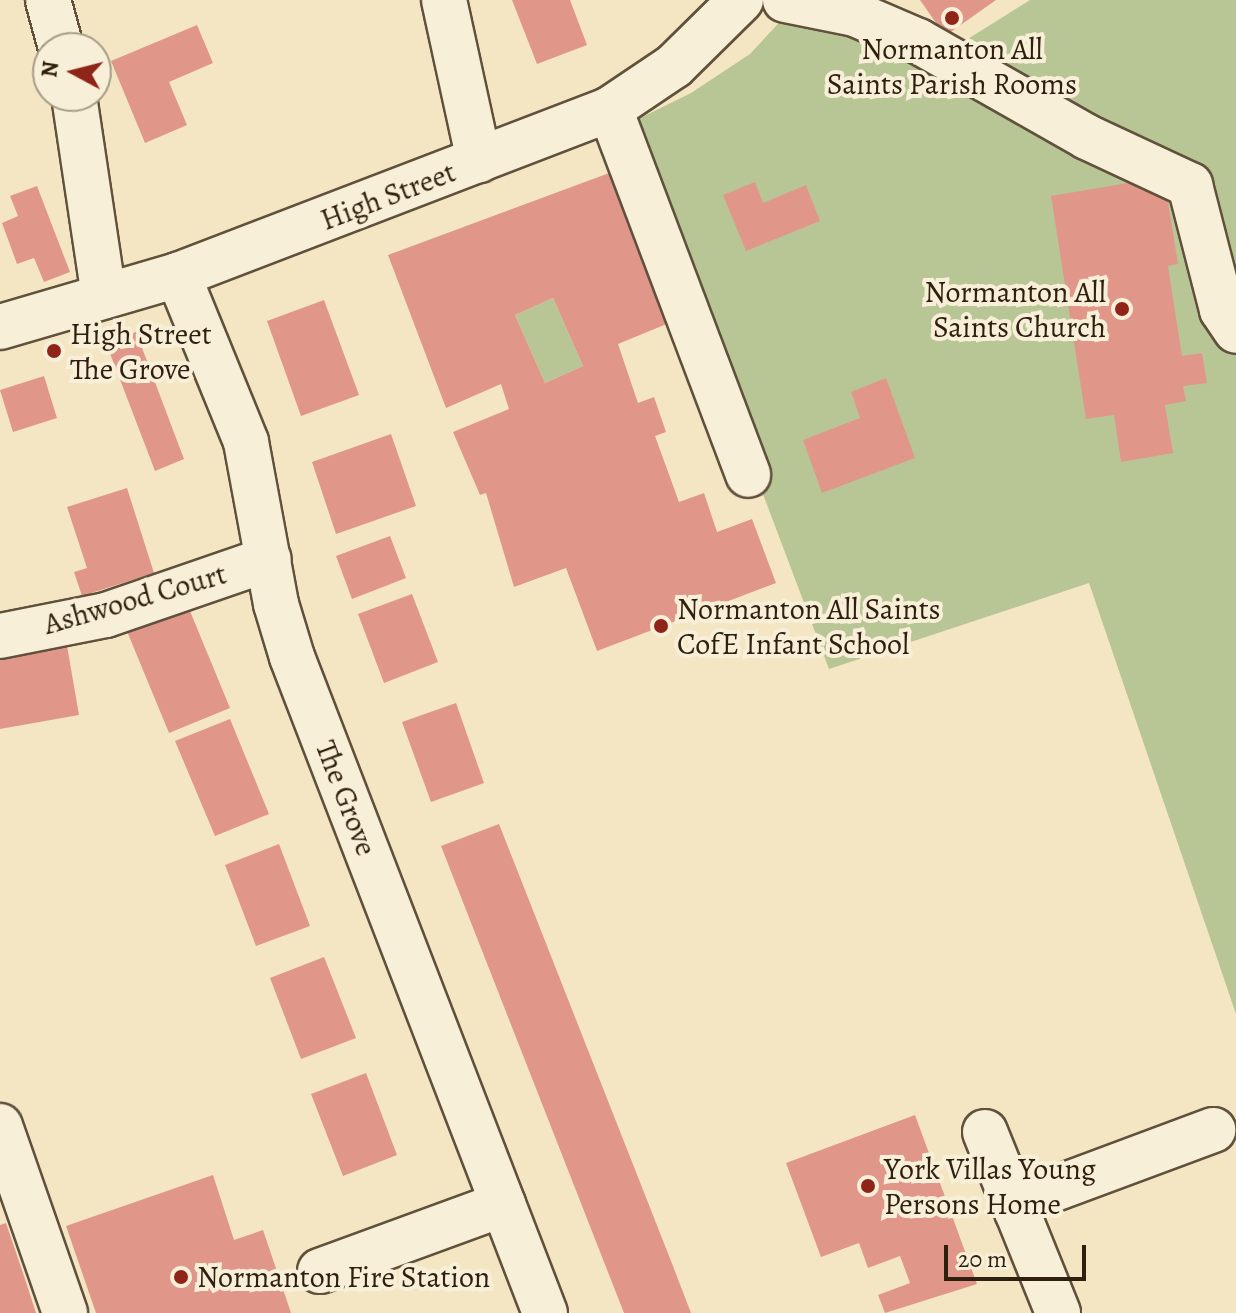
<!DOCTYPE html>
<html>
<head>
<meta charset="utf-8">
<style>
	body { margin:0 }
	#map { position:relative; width:1236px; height:1313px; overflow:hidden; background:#f4e6c3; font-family:Alegreya,serif }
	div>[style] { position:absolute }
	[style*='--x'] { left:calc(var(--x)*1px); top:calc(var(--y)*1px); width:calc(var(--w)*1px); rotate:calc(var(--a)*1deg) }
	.green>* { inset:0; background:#b8c696 }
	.building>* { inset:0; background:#e0978a }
	.roads { filter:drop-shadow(2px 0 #60513c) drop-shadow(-2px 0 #60513c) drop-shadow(0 2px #60513c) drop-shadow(0 -2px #60513c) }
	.minor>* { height:44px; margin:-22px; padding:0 22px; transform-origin:22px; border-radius:22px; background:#f8efd8 }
	.dots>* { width:22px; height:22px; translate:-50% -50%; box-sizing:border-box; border:4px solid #f8efd8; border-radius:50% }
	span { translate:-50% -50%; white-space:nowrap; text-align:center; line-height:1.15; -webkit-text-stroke:8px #f8efd8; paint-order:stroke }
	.poi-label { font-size:30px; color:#2f1f0f }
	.right { translate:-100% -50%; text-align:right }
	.left { translate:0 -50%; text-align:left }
	.street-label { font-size:30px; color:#2f1f0f }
	.north { position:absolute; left:32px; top:32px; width:80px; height:80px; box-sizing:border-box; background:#f8efd8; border:2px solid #a89c88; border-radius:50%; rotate:277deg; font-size:22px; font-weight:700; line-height:32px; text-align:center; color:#2f1f0f }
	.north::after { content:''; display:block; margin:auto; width:28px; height:36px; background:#8f2418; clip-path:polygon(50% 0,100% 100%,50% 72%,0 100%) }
	.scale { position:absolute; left:944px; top:1245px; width:142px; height:36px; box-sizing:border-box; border:4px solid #2f1f0f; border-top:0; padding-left:10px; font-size:24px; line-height:28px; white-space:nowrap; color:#2f1f0f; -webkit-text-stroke:6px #f8efd8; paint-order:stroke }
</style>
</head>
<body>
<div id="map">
	<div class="green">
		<div style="clip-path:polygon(800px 0,955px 47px,1030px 0,1236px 0,1236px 1014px,1089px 583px,829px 669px,624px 126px,691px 93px,750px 54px)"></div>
		<div style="clip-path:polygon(553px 298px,583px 366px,545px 383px,515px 315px)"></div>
	</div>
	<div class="building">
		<div style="clip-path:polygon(512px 0,570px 0,587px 45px,537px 64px)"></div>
		<div style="clip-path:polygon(920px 0,996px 0,945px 36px)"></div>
		<div style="clip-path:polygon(197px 25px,213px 63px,169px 82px,187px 125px,145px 143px,111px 61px)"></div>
		<div style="clip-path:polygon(evenodd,628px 166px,686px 316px,618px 344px,638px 403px,654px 397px,666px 432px,655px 436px,679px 502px,704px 493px,717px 532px,752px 519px,776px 583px,597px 651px,566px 568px,514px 587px,486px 493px,480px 495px,453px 432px,509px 409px,501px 384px,446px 408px,388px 255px,628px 166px,553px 298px,583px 366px,545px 383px,515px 315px,553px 298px)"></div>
		<div style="clip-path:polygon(1164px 177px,1178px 264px,1168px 266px,1182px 356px,1202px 353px,1207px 383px,1183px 386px,1186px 401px,1165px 405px,1173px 453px,1121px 462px,1114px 415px,1086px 419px,1051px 196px)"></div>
		<div style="clip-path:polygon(755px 182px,763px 203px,806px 185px,820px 221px,746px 251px,723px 195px)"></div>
		<div style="clip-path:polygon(37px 186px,70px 272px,44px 282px,34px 258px,17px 264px,2px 223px,18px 216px,10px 196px)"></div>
		<div style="clip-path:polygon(324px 300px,359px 395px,301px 416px,267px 321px)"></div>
		<div style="clip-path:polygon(136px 332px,184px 459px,155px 471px,106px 343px)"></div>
		<div style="clip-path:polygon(44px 376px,57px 418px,13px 432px,0 390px)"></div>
		<div style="clip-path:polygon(886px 378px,915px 458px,822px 493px,803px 440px,860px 418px,851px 392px)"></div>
		<div style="clip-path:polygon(391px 434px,416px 506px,336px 534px,312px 462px)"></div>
		<div style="clip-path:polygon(127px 488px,154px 573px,82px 596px,74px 572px,87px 568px,67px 507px)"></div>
		<div style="clip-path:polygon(390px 536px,406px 578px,352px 599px,336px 556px)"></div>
		<div style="clip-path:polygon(412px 594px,438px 662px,384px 683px,358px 614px)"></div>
		<div style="clip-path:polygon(185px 599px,230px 708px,169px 733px,124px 624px)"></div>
		<div style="clip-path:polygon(66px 640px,79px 715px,0 729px,0 652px)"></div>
		<div style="clip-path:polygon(456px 703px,484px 783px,431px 802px,402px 722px)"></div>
		<div style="clip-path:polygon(230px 719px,269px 814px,215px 836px,175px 741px)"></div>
		<div style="clip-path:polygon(499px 824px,671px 1261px,691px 1313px,624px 1313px,441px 846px)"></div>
		<div style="clip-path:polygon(279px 844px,310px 926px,256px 946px,225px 865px)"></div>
		<div style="clip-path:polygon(324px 957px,356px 1038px,301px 1059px,270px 978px)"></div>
		<div style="clip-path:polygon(366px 1073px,397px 1155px,343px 1176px,311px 1094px)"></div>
		<div style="clip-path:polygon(915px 1115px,977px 1284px,885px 1313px,878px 1295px,910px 1283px,900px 1256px,868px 1268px,859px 1243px,821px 1257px,786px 1163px)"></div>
		<div style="clip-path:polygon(213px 1175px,234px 1240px,263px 1230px,291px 1313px,96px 1313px,66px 1226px)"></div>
		<div style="clip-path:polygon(6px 1223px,25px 1279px,36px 1313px,0 1313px,0 1225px)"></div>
	</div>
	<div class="roads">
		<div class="minor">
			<div style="--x:48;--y:0;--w:50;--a:74.8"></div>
			<div style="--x:444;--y:0;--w:164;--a:77.7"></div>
			<div style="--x:785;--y:0;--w:71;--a:11.3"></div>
			<div style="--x:855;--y:14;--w:69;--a:23.2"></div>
			<div style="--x:918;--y:41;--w:194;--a:29.6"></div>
			<div style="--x:1087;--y:137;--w:114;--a:25"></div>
			<div style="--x:1190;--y:185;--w:129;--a:75.6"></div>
			<div style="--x:1222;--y:310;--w:25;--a:56"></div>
			<div style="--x:74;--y:96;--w:202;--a:81.5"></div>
			<div style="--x:610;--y:109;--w:391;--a:69.3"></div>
			<div style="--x:178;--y:275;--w:180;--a:67.8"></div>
			<div style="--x:246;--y:442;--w:165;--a:79.5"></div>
			<div style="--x:276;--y:604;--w:55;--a:73.2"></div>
			<div style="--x:292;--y:657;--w:703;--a:68.91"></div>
			<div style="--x:0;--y:327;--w:185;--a:-16.3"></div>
			<div style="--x:178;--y:275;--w:463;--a:-21"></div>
			<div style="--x:610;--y:109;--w:77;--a:-33.9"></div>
			<div style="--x:674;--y:66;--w:94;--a:-44.6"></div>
			<div style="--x:0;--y:636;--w:108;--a:-11.2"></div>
			<div style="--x:106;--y:615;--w:172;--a:-19"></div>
			<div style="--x:0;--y:1126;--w:198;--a:70.8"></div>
			<div style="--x:985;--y:1132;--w:195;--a:68"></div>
			<div style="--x:1017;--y:1212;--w:14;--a:-56"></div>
			<div style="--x:1025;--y:1200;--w:201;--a:-20.4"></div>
			<div style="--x:320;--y:1271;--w:195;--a:-20.1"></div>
		</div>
	</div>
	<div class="dots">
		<div style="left:952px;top:18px;background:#8f2418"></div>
		<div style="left:1122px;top:309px;background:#8f2418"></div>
		<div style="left:54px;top:351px;background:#8f2418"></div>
		<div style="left:661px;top:626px;background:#8f2418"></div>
		<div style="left:868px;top:1186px;background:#8f2418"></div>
		<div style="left:181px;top:1277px;background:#8f2418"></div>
	</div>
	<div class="poi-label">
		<span style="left:952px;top:66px">Normanton All<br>Saints Parish Rooms</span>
		<span class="right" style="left:1106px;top:309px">Normanton All<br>Saints Church</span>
		<span class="left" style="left:70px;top:351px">High Street<br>The Grove</span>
		<span class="left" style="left:677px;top:626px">Normanton All Saints<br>CofE Infant School</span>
		<span class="left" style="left:884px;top:1186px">York Villas Young<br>Persons Home</span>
		<span class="left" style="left:197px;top:1277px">Normanton Fire Station</span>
	</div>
	<div class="street-label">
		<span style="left:388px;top:196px;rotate:-21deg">High Street</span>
		<span style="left:135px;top:599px;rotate:-16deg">Ashwood Court</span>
		<span style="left:346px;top:798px;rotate:69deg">The Grove</span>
	</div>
	<div class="north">N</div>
	<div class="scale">20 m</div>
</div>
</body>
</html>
